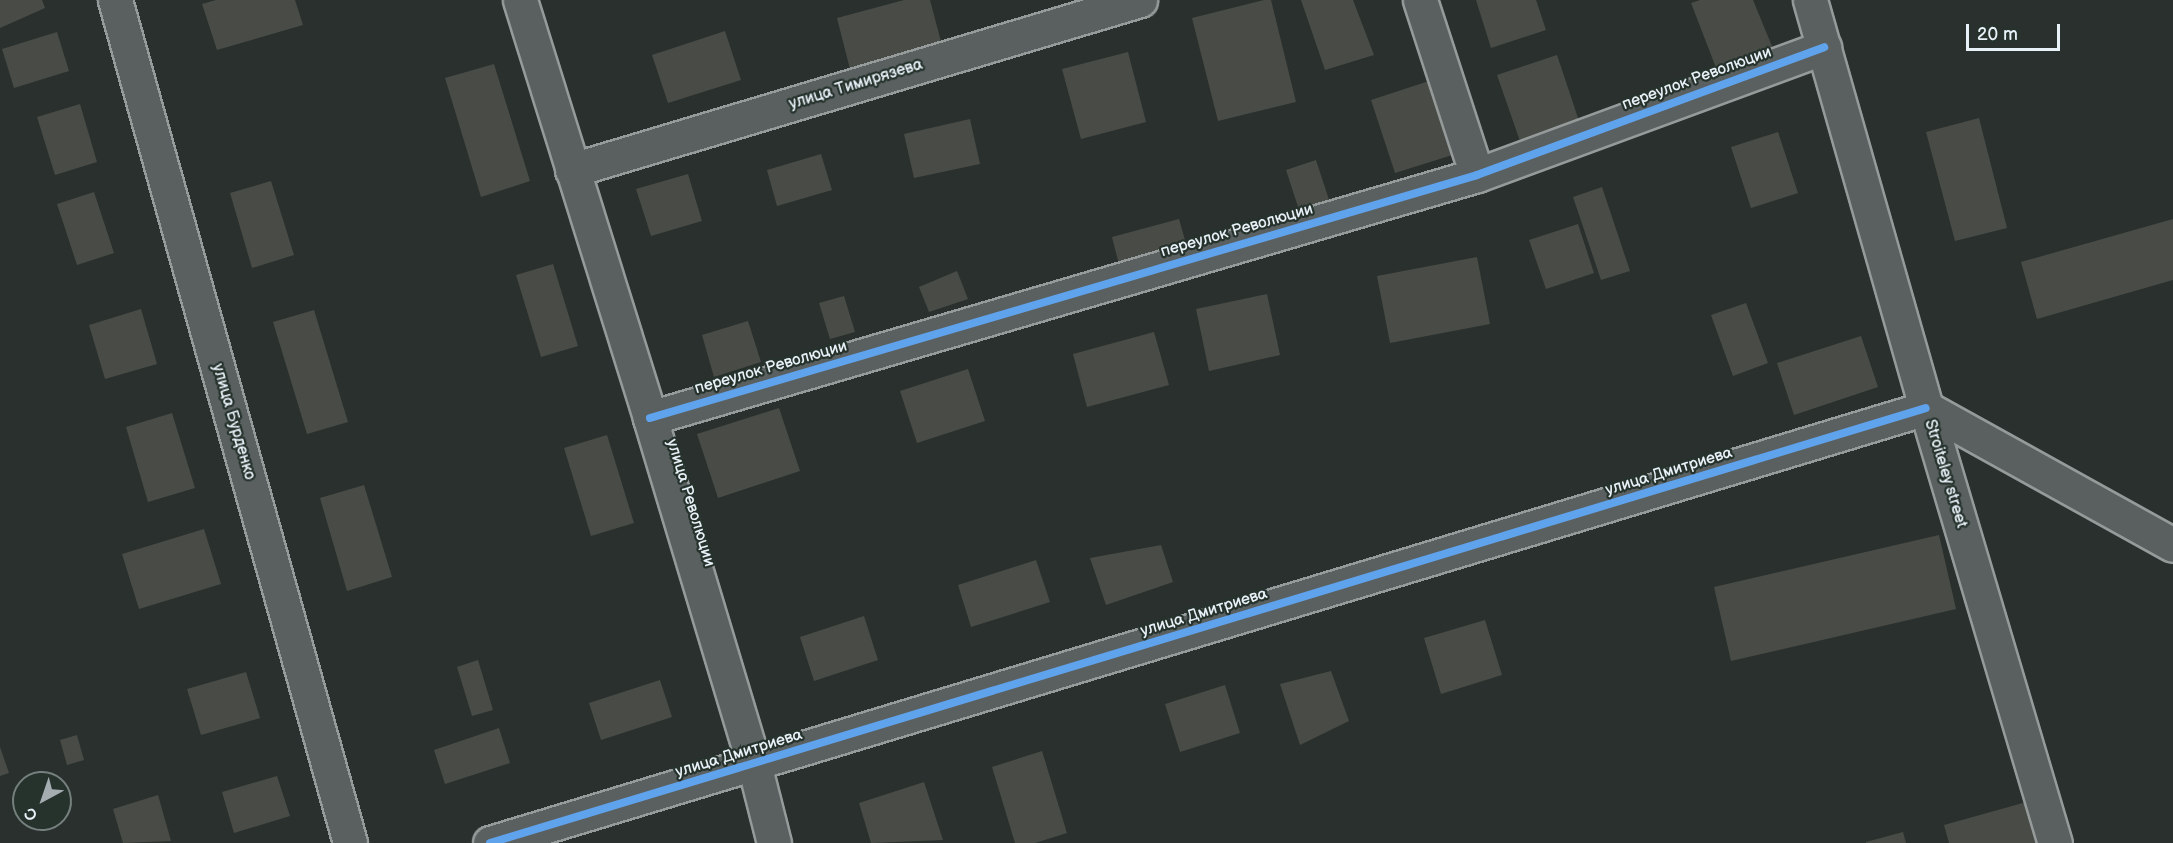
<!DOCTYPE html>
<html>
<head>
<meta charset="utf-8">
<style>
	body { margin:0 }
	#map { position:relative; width:2173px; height:843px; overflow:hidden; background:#29302d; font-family:"Balsamiq Sans",sans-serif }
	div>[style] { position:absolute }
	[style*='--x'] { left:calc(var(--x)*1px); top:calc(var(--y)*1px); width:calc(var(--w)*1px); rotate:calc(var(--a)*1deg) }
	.building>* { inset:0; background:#494c46 }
	.roads { filter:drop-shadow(2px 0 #959a9a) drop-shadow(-2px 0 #959a9a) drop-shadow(0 2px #959a9a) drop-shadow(0 -2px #959a9a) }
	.minor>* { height:33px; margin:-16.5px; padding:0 16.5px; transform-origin:16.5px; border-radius:16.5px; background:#5a6060 }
	.cycleway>* { height:8px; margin:-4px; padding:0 4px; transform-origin:4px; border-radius:4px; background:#60a3ed }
	span { translate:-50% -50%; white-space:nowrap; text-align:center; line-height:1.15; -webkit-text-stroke:4.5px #26332d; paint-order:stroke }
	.street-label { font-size:16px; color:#e8f1f8 }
	.north { position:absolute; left:12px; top:771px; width:60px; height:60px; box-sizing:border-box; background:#26332d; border:2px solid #747f7e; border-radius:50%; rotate:220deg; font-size:16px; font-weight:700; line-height:24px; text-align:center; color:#e8f1f8 }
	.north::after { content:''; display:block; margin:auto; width:21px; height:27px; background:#a5adb1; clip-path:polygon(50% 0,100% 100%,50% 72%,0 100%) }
	.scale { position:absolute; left:1966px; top:24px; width:94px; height:27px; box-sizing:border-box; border:3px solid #e8f1f8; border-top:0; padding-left:8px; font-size:18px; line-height:21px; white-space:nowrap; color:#e8f1f8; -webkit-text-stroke:4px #26332d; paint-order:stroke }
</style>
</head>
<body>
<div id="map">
	<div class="building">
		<div style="clip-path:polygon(0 0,42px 0,45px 8px,0 28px)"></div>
		<div style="clip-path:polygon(216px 0,295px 0,303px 25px,217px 50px,202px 4px)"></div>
		<div style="clip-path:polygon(904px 0,930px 0,944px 53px,852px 77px,837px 18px)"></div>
		<div style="clip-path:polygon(1264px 0,1271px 0,1296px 102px,1218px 121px,1192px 18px)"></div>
		<div style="clip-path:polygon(1301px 0,1353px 0,1374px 55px,1325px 70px)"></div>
		<div style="clip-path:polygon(1476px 0,1536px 0,1546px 30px,1491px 48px)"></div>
		<div style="clip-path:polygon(1700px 0,1753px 0,1776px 56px,1720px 78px,1691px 3px)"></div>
		<div style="clip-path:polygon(725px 31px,741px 80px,668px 103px,652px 55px)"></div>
		<div style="clip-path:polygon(57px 32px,69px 71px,14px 88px,2px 49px)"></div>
		<div style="clip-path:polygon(1128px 52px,1146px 122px,1081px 139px,1062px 69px)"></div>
		<div style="clip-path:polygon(1557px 55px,1580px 124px,1521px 144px,1497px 75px)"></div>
		<div style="clip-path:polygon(494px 64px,530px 181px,481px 197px,445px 78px)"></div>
		<div style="clip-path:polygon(1438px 78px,1462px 152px,1395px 173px,1371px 100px)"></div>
		<div style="clip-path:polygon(80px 104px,97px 162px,55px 175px,37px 117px)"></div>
		<div style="clip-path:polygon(1979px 118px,2007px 228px,1955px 241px,1926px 132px)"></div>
		<div style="clip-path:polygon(970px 119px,980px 164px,914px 178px,904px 134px)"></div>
		<div style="clip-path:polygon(1778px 132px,1798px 193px,1751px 208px,1731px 147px)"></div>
		<div style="clip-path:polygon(821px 154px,832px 190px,777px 206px,767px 170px)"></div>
		<div style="clip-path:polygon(1316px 160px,1332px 209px,1302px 219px,1286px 170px)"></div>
		<div style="clip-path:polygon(688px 174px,702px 221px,651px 236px,636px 189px)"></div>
		<div style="clip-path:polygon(271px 181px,294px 255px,252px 268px,230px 193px)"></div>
		<div style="clip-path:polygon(1602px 187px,1630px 271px,1601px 280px,1573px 197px)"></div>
		<div style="clip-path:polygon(94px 192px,114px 253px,77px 265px,57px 204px)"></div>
		<div style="clip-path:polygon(1179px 219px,1189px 254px,1121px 272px,1112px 237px)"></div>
		<div style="clip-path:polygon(2173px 219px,2173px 280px,2037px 319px,2021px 262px)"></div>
		<div style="clip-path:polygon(1578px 224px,1594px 273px,1546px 289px,1529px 240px)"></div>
		<div style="clip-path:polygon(1477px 257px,1490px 324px,1390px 343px,1377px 276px)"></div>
		<div style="clip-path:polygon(553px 264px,578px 346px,541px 357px,516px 275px)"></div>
		<div style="clip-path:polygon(957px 271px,968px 299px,929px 312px,919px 287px)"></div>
		<div style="clip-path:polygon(1267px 294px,1280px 355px,1209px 371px,1196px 309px)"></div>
		<div style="clip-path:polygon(844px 296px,855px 332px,830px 339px,819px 303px)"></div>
		<div style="clip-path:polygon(1746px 303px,1768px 363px,1733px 376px,1711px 315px)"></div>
		<div style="clip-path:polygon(141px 309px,157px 364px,105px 379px,89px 325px)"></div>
		<div style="clip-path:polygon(314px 310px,348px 422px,307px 434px,273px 322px)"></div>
		<div style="clip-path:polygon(748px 321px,761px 362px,714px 377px,702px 335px)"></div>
		<div style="clip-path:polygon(1154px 332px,1169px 385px,1087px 407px,1073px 354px)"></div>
		<div style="clip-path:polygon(1861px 336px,1878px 387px,1794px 415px,1777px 363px)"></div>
		<div style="clip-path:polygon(968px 369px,985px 421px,917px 443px,900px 391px)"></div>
		<div style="clip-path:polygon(779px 408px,800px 471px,718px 498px,697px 434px)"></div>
		<div style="clip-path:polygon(172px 413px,195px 488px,148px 502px,126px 427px)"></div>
		<div style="clip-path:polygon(607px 435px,634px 523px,591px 536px,564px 448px)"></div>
		<div style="clip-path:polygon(364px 485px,392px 577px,347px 591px,320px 498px)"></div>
		<div style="clip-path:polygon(204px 529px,221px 584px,139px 609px,122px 554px)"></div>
		<div style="clip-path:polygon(1939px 535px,1956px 609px,1731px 661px,1714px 587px)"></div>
		<div style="clip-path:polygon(1161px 545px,1173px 582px,1106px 605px,1090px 558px)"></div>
		<div style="clip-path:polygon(1036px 560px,1050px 602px,971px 627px,958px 585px)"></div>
		<div style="clip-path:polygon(864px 616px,878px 660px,814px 681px,800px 637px)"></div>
		<div style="clip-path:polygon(1485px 620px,1502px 675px,1441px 694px,1424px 638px)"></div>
		<div style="clip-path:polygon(478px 660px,493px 710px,472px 716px,457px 667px)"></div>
		<div style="clip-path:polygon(1331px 671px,1349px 721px,1300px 745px,1280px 684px)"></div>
		<div style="clip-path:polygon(246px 672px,260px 718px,201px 735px,187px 689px)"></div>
		<div style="clip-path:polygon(660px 680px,672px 717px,601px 740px,589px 703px)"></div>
		<div style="clip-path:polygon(1225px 685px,1240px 733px,1180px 752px,1165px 704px)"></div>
		<div style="clip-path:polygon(499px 728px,510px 763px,445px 784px,434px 750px)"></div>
		<div style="clip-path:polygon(77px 735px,84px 760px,67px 765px,60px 740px)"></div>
		<div style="clip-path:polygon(0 747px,9px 773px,0 776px)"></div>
		<div style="clip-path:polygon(1042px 751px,1067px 833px,1035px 843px,1015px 843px,992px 767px)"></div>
		<div style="clip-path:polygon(277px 776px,290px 816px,234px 833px,222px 792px)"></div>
		<div style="clip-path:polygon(924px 782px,943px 840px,871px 843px,859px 803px)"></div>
		<div style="clip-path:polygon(158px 795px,171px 841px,123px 843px,113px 809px)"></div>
		<div style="clip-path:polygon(2030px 801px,2042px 843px,1949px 843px,1944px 825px)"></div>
		<div style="clip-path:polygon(1903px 832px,1906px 843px,1866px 843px,1866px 842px)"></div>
	</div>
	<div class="roads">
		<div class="minor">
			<div style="--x:115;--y:0;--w:875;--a:74.42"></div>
			<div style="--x:520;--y:0;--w:438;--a:72.7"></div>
			<div style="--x:650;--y:418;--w:361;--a:73.3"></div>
			<div style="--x:754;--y:764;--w:81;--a:75.8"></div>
			<div style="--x:1420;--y:0;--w:184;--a:72"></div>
			<div style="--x:1810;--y:0;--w:424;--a:74.1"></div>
			<div style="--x:1926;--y:408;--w:454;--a:73.5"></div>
			<div style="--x:572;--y:170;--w:593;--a:-16.66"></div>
			<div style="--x:1926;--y:408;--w:282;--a:29"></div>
			<div style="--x:650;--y:418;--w:862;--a:-16.37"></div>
			<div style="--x:1477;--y:175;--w:370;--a:-20.2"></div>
			<div style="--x:490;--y:843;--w:1500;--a:-16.85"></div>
		</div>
	</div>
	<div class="cycleway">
		<div style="--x:650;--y:418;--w:862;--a:-16.37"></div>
		<div style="--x:1477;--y:175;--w:370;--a:-20.2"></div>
		<div style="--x:490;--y:843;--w:1500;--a:-16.85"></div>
	</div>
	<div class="street-label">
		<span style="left:1697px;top:79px;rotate:-20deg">переулок Революции</span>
		<span style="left:856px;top:85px;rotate:-17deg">улица Тимирязева</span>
		<span style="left:1237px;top:231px;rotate:-16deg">переулок Революции</span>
		<span style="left:771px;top:368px;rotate:-16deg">переулок Революции</span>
		<span style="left:233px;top:422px;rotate:74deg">улица Бурденко</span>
		<span style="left:1669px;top:472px;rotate:-17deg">улица Дмитриева</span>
		<span style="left:1945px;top:474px;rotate:73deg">Stroiteley street</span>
		<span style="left:690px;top:503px;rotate:73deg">улица Революции</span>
		<span style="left:1204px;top:613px;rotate:-17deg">улица Дмитриева</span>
		<span style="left:739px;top:754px;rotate:-17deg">улица Дмитриева</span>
	</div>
	<div class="north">С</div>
	<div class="scale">20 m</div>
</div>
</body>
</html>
